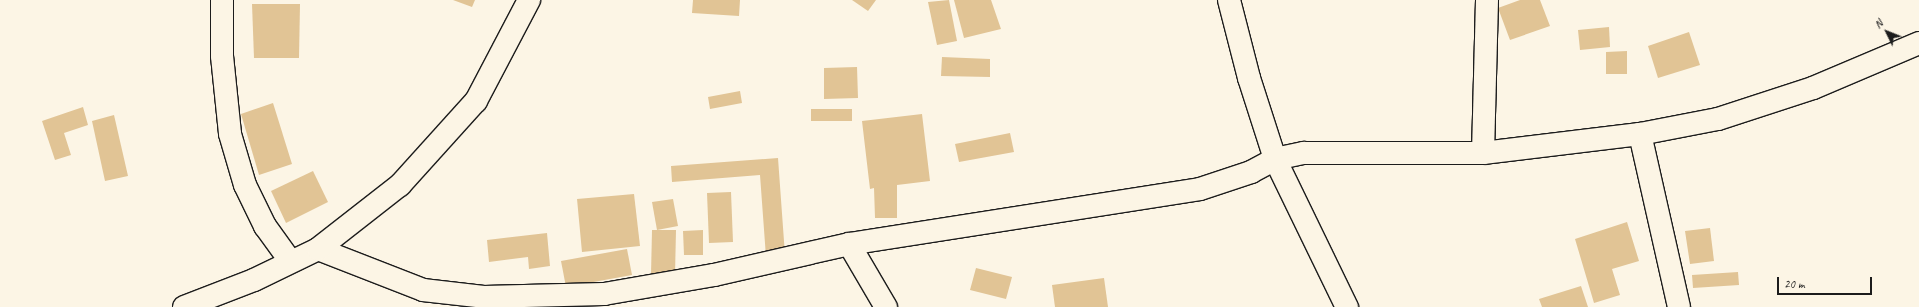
<!DOCTYPE html>
<html>
<head>
<meta charset="utf-8">
<style>
	body { margin:0 }
	#map { position:relative; width:1919px; height:307px; overflow:hidden; background:#fcf5e5; font-family:Caveat,sans-serif }
	div>[style] { position:absolute }
	[style*='--x'] { left:calc(var(--x)*1px); top:calc(var(--y)*1px); width:calc(var(--w)*1px); rotate:calc(var(--a)*1deg) }
	.building>* { inset:0; background:#e1c495 }
	.roads { filter:drop-shadow(1px 0 #1c1c1c) drop-shadow(-1px 0 #1c1c1c) drop-shadow(0 1px #1c1c1c) drop-shadow(0 -1px #1c1c1c) }
	.minor>* { height:22px; margin:-11px; padding:0 11px; transform-origin:11px; border-radius:11px; background:#fcf5e5 }
	span { translate:-50% -50%; white-space:nowrap; text-align:center; line-height:1.15; -webkit-text-stroke:3px #fcf5e5; paint-order:stroke }
	.north { position:absolute; left:1867px; top:12px; width:40px; height:40px; -webkit-text-stroke:3px #fcf5e5; paint-order:stroke; rotate:313deg; font-size:11px; font-weight:700; line-height:16px; text-align:center; color:#1c1c1c }
	.north::after { content:''; display:block; margin:auto; width:14px; height:18px; background:#1c1c1c; clip-path:polygon(50% 0,100% 100%,50% 72%,0 100%) }
	.scale { position:absolute; left:1777px; top:277px; width:95px; height:18px; box-sizing:border-box; border:2px solid #1c1c1c; border-top:0; padding-left:5px; font-size:12px; line-height:14px; white-space:nowrap; color:#1c1c1c; -webkit-text-stroke:3px #fcf5e5; paint-order:stroke }
</style>
</head>
<body>
<div id="map">
	<div class="building">
		<div style="clip-path:polygon(453px 0,475px 0,472px 7px)"></div>
		<div style="clip-path:polygon(693px 0,740px 0,739px 16px,692px 13px)"></div>
		<div style="clip-path:polygon(852px 0,876px 0,868px 11px)"></div>
		<div style="clip-path:polygon(949px 0,957px 41px,937px 45px,928px 2px)"></div>
		<div style="clip-path:polygon(954px 0,991px 0,1001px 29px,964px 38px)"></div>
		<div style="clip-path:polygon(1520px 0,1540px 0,1550px 26px,1510px 40px,1498px 8px)"></div>
		<div style="clip-path:polygon(252px 4px,300px 4px,299px 58px,254px 58px)"></div>
		<div style="clip-path:polygon(1609px 27px,1610px 47px,1580px 50px,1578px 30px)"></div>
		<div style="clip-path:polygon(1689px 32px,1700px 65px,1658px 78px,1648px 46px)"></div>
		<div style="clip-path:polygon(1627px 51px,1627px 74px,1606px 74px,1606px 52px)"></div>
		<div style="clip-path:polygon(942px 57px,990px 59px,990px 77px,941px 76px)"></div>
		<div style="clip-path:polygon(857px 67px,858px 98px,824px 99px,824px 68px)"></div>
		<div style="clip-path:polygon(740px 91px,742px 103px,710px 109px,708px 97px)"></div>
		<div style="clip-path:polygon(273px 103px,292px 164px,259px 175px,241px 114px)"></div>
		<div style="clip-path:polygon(83px 107px,88px 125px,64px 133px,71px 155px,55px 160px,42px 121px)"></div>
		<div style="clip-path:polygon(811px 109px,852px 109px,852px 121px,811px 121px)"></div>
		<div style="clip-path:polygon(922px 114px,930px 181px,897px 185px,897px 218px,875px 218px,874px 188px,870px 189px,862px 121px)"></div>
		<div style="clip-path:polygon(114px 115px,128px 176px,105px 181px,92px 121px)"></div>
		<div style="clip-path:polygon(1010px 133px,1014px 152px,959px 162px,955px 144px)"></div>
		<div style="clip-path:polygon(778px 158px,785px 255px,766px 257px,760px 175px,672px 182px,671px 166px)"></div>
		<div style="clip-path:polygon(313px 171px,328px 202px,286px 223px,271px 191px)"></div>
		<div style="clip-path:polygon(731px 192px,733px 242px,709px 243px,707px 193px)"></div>
		<div style="clip-path:polygon(634px 194px,640px 246px,582px 252px,577px 199px)"></div>
		<div style="clip-path:polygon(673px 199px,678px 226px,657px 230px,652px 202px)"></div>
		<div style="clip-path:polygon(1627px 222px,1639px 261px,1612px 269px,1620px 295px,1594px 303px,1575px 239px)"></div>
		<div style="clip-path:polygon(1710px 228px,1714px 261px,1690px 264px,1685px 231px)"></div>
		<div style="clip-path:polygon(652px 230px,676px 230px,675px 275px,651px 275px)"></div>
		<div style="clip-path:polygon(703px 230px,703px 255px,684px 255px,683px 231px)"></div>
		<div style="clip-path:polygon(547px 233px,550px 266px,529px 269px,528px 257px,489px 262px,487px 240px)"></div>
		<div style="clip-path:polygon(627px 249px,632px 275px,566px 287px,561px 261px)"></div>
		<div style="clip-path:polygon(976px 268px,1012px 277px,1006px 299px,970px 290px)"></div>
		<div style="clip-path:polygon(1738px 272px,1739px 285px,1693px 288px,1692px 275px)"></div>
		<div style="clip-path:polygon(1104px 278px,1108px 307px,1055px 307px,1052px 285px)"></div>
		<div style="clip-path:polygon(1581px 286px,1588px 307px,1542px 307px,1539px 299px)"></div>
	</div>
	<div class="roads">
		<div class="minor">
			<div style="--x:222;--y:0;--w:56;--a:90"></div>
			<div style="--x:222;--y:56;--w:78;--a:84.1"></div>
			<div style="--x:230;--y:134;--w:53;--a:73.6"></div>
			<div style="--x:245;--y:185;--w:46;--a:64"></div>
			<div style="--x:265;--y:226;--w:44;--a:54.2"></div>
			<div style="--x:1229;--y:0;--w:81;--a:75.6"></div>
			<div style="--x:1249;--y:78;--w:85;--a:72.2"></div>
			<div style="--x:1275;--y:159;--w:165;--a:64.1"></div>
			<div style="--x:1640;--y:134;--w:177;--a:77.3"></div>
			<div style="--x:1483;--y:153;--w:153;--a:-88.5"></div>
			<div style="--x:849;--y:244;--w:73;--a:59.6"></div>
			<div style="--x:318;--y:249;--w:113;--a:21.3"></div>
			<div style="--x:423;--y:290;--w:61;--a:6.5"></div>
			<div style="--x:484;--y:297;--w:120;--a:-1.4"></div>
			<div style="--x:604;--y:294;--w:112;--a:-9.8"></div>
			<div style="--x:714;--y:275;--w:139;--a:-12.9"></div>
			<div style="--x:849;--y:244;--w:355;--a:-8.9"></div>
			<div style="--x:1200;--y:189;--w:54;--a:-18.4"></div>
			<div style="--x:1251;--y:172;--w:27;--a:-28"></div>
			<div style="--x:1275;--y:159;--w:30;--a:-12"></div>
			<div style="--x:1304;--y:153;--w:179;--a:0"></div>
			<div style="--x:1483;--y:153;--w:158;--a:-6.9"></div>
			<div style="--x:1640;--y:134;--w:79;--a:-10.9"></div>
			<div style="--x:1718;--y:119;--w:100;--a:-18.1"></div>
			<div style="--x:1813;--y:88;--w:115;--a:-23"></div>
			<div style="--x:184;--y:307;--w:75;--a:-21.1"></div>
			<div style="--x:254;--y:280;--w:71;--a:-25.8"></div>
			<div style="--x:318;--y:249;--w:104;--a:-38"></div>
			<div style="--x:400;--y:185;--w:113;--a:-47.9"></div>
			<div style="--x:476;--y:101;--w:114;--a:-62.3"></div>
		</div>
	</div>
	<div class="north">N</div>
	<div class="scale">20 m</div>
</div>
</body>
</html>
